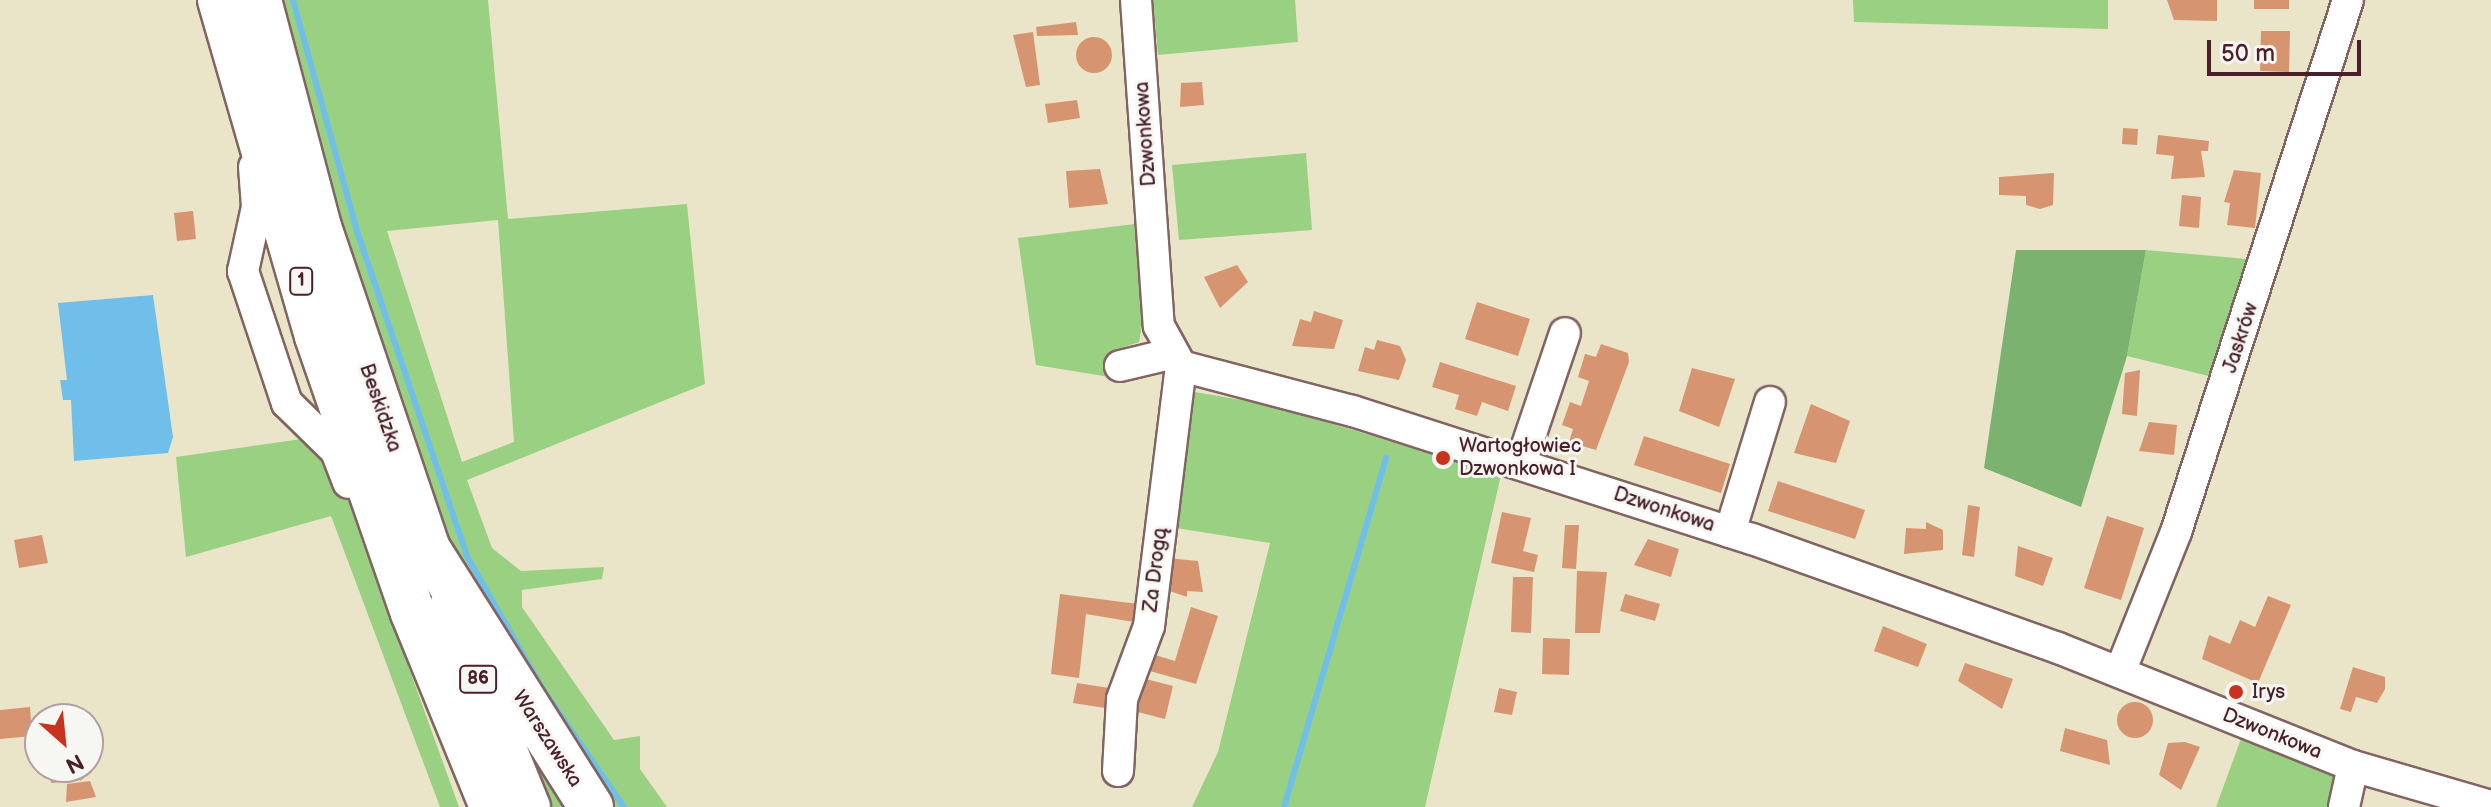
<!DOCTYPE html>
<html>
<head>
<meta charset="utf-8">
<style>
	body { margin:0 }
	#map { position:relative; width:2491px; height:807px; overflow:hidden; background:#eae5c8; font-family:"Balsamiq Sans",sans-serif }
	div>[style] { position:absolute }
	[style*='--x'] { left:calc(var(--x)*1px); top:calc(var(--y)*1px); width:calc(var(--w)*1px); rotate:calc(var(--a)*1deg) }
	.green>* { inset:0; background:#9ad082 }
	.forest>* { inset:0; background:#7bb270 }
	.water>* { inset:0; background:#70bfeb }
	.stream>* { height:6px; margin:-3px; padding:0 3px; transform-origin:3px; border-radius:3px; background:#70bfeb }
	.building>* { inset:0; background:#d79470 }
	.round { border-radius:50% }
	.roads { filter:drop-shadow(2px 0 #826462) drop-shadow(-2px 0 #826462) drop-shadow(0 2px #826462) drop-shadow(0 -2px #826462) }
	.minor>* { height:30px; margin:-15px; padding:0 15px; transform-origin:15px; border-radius:15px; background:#fff }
	.major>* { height:38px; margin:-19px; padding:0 19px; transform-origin:19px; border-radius:19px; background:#fff }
	.highway>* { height:44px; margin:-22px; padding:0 22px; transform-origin:22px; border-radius:22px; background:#fff }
	.dots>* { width:22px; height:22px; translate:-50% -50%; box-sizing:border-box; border:4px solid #f6f6f2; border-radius:50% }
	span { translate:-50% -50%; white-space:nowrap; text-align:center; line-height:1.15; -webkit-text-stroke:6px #f6f6f2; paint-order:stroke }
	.shield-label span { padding:2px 6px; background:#f6f6f2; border:2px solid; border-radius:6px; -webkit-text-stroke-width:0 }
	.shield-label { font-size:18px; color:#4a1f2b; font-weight:700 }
	.street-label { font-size:20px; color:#4a1f2b }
	.poi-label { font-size:20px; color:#4a1f2b }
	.left { translate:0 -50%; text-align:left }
	.north { position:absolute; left:24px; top:703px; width:80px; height:80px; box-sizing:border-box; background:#f6f6f2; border:2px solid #b1a0a2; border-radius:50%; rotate:153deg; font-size:22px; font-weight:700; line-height:32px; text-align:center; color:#4a1f2b }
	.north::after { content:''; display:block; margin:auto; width:28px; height:36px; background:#c8321e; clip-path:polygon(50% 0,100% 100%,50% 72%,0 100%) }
	.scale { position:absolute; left:2207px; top:40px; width:154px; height:36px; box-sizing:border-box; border:4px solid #4a1f2b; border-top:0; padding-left:10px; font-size:24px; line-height:28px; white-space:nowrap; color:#4a1f2b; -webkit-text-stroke:6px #f6f6f2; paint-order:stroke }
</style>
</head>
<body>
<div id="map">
	<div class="green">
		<div style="clip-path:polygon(evenodd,280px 0,488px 0,508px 219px,687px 204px,705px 384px,467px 480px,492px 548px,521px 571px,604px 567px,602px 579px,522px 590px,522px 607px,614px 740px,640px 736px,640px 769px,667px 807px,611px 807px,486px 611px,446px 531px,356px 272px,280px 0,498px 220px,514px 442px,462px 462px,387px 231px,498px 220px)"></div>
		<div style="clip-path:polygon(1153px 0,1295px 0,1298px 42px,1158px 55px)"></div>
		<div style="clip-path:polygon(1853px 0,2108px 0,2108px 29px,1854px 22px)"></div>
		<div style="clip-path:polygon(1306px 153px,1312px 230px,1179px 240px,1172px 165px)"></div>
		<div style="clip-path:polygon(1135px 224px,1142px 326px,1139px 342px,1118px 349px,1116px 378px,1036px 365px,1018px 238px)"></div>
		<div style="clip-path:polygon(2146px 250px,2258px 260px,2221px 379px,2127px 356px)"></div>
		<div style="clip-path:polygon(1189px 391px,1271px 405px,1501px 475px,1425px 807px,1192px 807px,1218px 752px,1270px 543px,1170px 527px)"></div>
		<div style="clip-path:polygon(302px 439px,320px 446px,346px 493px,459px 807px,440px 807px,331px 516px,186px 557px,176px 457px)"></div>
		<div style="clip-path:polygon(515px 724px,570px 807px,550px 807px)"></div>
		<div style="clip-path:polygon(2242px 736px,2341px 776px,2336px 807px,2216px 807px)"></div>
	</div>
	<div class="forest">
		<div style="clip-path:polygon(2016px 250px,2146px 250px,2127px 356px,2081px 507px,1984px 468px)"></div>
	</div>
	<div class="water">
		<div style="clip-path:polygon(153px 295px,173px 437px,168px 453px,74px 461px,71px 400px,63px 400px,60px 380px,67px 380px,58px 303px)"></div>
	</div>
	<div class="stream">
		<div style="--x:293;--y:0;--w:240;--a:74.5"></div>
		<div style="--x:357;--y:231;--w:345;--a:71.3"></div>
		<div style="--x:468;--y:558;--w:153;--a:60.3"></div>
		<div style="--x:544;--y:691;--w:141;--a:55.4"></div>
		<div style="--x:1284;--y:807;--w:364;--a:-73.7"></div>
	</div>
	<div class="building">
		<div style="clip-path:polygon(2167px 0,2217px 0,2217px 21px,2174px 20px)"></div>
		<div style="clip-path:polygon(2254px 0,2289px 0,2289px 9px,2254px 9px)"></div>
		<div style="clip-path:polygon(1076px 22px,1078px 35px,1037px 36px,1036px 27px)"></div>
		<div style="clip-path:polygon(2261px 31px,2290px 31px,2289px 72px,2260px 71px)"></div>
		<div style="clip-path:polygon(1033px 32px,1040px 85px,1026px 87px,1013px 35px)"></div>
		<div class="round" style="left:1076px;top:37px;width:36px;height:36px"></div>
		<div style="clip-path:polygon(1202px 82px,1204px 105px,1180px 107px,1181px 83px)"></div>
		<div style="clip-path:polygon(1077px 100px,1080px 118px,1048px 123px,1045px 104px)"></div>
		<div style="clip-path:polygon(2123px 128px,2138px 129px,2137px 145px,2122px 144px)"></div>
		<div style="clip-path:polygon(2158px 135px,2209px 141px,2208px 151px,2201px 151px,2205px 177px,2171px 179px,2174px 156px,2156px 154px)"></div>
		<div style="clip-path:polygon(1100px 169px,1108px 204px,1069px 208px,1066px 171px)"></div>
		<div style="clip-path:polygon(2234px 170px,2261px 173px,2255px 228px,2227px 225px,2230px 203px,2224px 202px)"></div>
		<div style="clip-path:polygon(2054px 173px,2053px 205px,2040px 209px,2026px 205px,2026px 196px,1999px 195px,1999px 177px)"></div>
		<div style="clip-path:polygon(2182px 195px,2201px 197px,2199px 228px,2179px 226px)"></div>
		<div style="clip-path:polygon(193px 211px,196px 239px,177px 241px,174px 213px)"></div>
		<div style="clip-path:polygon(1237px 265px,1248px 282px,1220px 308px,1204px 277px)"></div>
		<div style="clip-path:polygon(1477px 302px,1530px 319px,1518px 356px,1465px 339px)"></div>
		<div style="clip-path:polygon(1314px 311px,1343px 320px,1334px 349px,1292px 346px,1300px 319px,1311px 322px)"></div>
		<div style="clip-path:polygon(1377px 340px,1400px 346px,1406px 360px,1399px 380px,1358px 371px,1365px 347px,1374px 350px)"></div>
		<div style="clip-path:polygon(1601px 344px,1628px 353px,1629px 362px,1596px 450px,1569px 442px,1573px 429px,1562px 425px,1570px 402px,1581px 406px,1589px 381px,1578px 377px,1585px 354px,1596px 357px)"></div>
		<div style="clip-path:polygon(1440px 362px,1516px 386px,1508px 411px,1482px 402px,1477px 416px,1455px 409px,1459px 395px,1432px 387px)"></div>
		<div style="clip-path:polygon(1692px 368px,1735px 379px,1719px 427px,1679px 411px)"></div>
		<div style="clip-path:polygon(2140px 370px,2137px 416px,2122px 414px,2125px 373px)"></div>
		<div style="clip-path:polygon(1811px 404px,1850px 421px,1836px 463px,1794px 453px)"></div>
		<div style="clip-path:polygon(2149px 422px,2177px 425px,2174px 455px,2139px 451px)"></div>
		<div style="clip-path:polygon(1644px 436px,1730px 464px,1721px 493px,1634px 465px)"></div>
		<div style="clip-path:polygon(1778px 481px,1865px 510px,1855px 539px,1768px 511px)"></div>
		<div style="clip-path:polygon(1968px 505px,1980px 507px,1974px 557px,1962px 555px)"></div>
		<div style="clip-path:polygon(1502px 512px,1531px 518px,1523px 551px,1538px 555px,1534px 572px,1491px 563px)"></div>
		<div style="clip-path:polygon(2107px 516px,2144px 528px,2121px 600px,2084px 588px)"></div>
		<div style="clip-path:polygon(1926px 522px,1943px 530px,1943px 550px,1904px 554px,1906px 528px,1926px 529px)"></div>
		<div style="clip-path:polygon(1565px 525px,1579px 525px,1576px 569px,1562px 568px)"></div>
		<div style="clip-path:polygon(42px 535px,48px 563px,19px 568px,14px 540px)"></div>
		<div style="clip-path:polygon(1648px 539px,1679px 549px,1671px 577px,1634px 565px)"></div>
		<div style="clip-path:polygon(2018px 546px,2053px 558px,2043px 586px,2015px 576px)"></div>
		<div style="clip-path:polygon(1167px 558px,1198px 561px,1203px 592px,1187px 591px,1187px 597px,1164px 589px)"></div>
		<div style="clip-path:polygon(1577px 571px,1607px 572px,1600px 633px,1575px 633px)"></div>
		<div style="clip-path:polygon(1513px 577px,1533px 577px,1531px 633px,1511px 632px)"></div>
		<div style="clip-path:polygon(1060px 594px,1138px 604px,1134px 622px,1086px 614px,1079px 678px,1051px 674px)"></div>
		<div style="clip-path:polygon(1625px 594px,1660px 604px,1655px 621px,1620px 611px)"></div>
		<div style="clip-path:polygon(2268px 596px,2291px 605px,2258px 683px,2202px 659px,2209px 635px,2230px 644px,2240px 620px,2255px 627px)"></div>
		<div style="clip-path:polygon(1191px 607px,1218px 616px,1196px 684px,1150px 671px,1155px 655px,1175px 661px)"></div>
		<div style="clip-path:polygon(1883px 626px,1927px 644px,1918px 667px,1874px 651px)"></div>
		<div style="clip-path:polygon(1543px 638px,1570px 639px,1569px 675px,1542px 674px)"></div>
		<div style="clip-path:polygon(1965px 663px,2013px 679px,2002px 709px,1958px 681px)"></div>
		<div style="clip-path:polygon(2353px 667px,2385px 677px,2385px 689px,2377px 703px,2356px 697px,2351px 712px,2340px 709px)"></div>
		<div style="clip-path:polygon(1134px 676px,1173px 686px,1165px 719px,1126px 709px)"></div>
		<div style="clip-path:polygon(1077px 683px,1109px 688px,1105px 708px,1073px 703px)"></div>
		<div style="clip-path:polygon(1499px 688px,1517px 692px,1512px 715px,1494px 712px)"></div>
		<div class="round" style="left:2117px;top:702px;width:36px;height:36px"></div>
		<div style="clip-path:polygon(30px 707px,32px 736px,0 739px,0 710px)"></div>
		<div style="clip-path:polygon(75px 711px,75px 719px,47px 719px,47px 713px)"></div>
		<div style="clip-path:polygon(2065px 728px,2107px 740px,2110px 765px,2060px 751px)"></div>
		<div style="clip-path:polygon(2185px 742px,2200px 747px,2181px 790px,2159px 775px,2168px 743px)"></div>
		<div style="clip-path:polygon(88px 748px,92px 772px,80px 781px,78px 767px,88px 767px)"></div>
		<div style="clip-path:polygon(50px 767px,66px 767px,66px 782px,51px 783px)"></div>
		<div style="clip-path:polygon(90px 781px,96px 797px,66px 802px,67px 784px)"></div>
	</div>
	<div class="roads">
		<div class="minor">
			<div style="--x:1136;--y:0;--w:327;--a:86"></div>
			<div style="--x:1159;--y:326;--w:46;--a:61.2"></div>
			<div style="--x:1181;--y:366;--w:178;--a:14.7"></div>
			<div style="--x:1353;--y:411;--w:419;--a:17.8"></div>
			<div style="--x:1752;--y:539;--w:325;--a:19.6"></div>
			<div style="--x:2058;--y:648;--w:318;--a:21.8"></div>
			<div style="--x:2353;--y:766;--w:144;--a:16.2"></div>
			<div style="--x:254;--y:167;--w:40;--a:85.7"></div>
			<div style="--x:257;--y:207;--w:66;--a:102.3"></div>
			<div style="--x:243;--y:271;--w:139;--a:71.6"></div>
			<div style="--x:287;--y:403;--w:69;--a:44.4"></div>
			<div style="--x:336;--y:451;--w:34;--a:69"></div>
			<div style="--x:1120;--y:366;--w:51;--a:-13.5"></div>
			<div style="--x:1521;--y:463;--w:137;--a:-71.3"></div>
			<div style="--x:1730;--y:532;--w:136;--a:-72.9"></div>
			<div style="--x:2120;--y:672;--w:151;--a:-68.2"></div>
			<div style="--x:2176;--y:532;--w:559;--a:-72.08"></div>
			<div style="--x:1118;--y:771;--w:72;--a:-86.8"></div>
			<div style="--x:1122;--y:699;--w:78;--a:-69.7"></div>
			<div style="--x:1149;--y:626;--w:262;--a:-83"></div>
			<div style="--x:2344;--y:807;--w:42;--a:-77.6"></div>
		</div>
		<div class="major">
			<div style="--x:449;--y:606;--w:217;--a:67.8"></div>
		</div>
		<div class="highway">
			<div style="--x:220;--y:0;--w:350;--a:73.9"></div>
			<div style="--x:317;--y:336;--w:293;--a:70.9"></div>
			<div style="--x:413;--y:613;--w:209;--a:67.8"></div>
			<div style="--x:259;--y:0;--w:235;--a:75.2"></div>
			<div style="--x:319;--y:227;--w:340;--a:71.3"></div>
			<div style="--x:428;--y:549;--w:305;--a:57.7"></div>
		</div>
	</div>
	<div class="dots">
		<div style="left:1443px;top:458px;background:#c8321e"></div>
		<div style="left:2236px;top:692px;background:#c8321e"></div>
	</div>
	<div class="shield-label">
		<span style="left:301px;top:281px">1</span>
		<span style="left:478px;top:679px">86</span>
	</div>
	<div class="street-label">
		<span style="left:1146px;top:134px;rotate:-94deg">Dzwonkowa</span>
		<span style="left:2241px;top:338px;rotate:-72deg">Jaskrów</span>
		<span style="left:380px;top:408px;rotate:71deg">Beskidzka</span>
		<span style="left:1664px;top:510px;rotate:18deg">Dzwonkowa</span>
		<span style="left:1156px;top:570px;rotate:-83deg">Za Drogą</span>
		<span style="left:2272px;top:734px;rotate:22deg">Dzwonkowa</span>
		<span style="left:547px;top:739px;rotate:57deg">Warszawska</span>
	</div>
	<div class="poi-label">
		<span class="left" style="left:1459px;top:458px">Wartogłowiec<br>Dzwonkowa I</span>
		<span class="left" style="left:2252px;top:692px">Irys</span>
	</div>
	<div class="north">N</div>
	<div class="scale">50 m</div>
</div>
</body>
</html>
